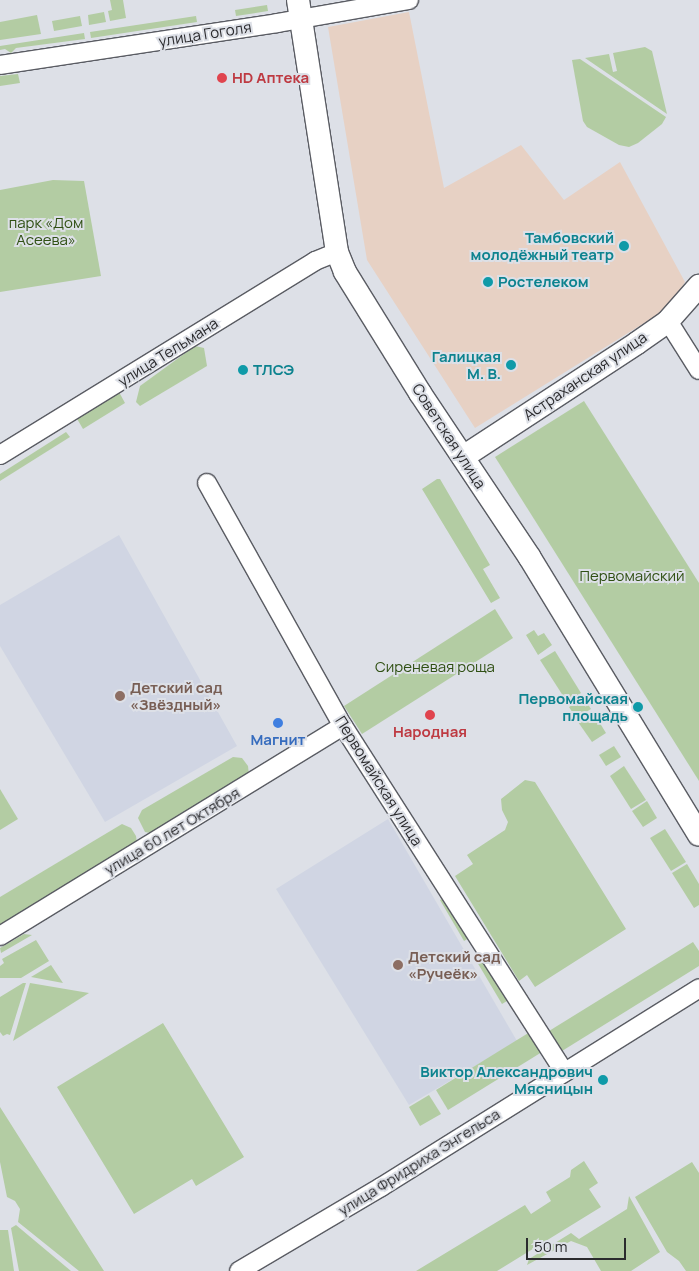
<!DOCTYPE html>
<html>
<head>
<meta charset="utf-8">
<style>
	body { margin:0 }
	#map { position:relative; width:699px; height:1271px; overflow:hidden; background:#dde0e7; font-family:Manrope,sans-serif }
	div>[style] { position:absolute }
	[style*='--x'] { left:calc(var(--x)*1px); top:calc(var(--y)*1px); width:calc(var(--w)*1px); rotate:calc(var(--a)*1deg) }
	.commercial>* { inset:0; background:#e7d1c4 }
	.built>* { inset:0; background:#d0d5e3 }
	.green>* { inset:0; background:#b3cca3 }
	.roads { filter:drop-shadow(1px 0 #5a5c63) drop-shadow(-1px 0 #5a5c63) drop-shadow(0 1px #5a5c63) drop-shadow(0 -1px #5a5c63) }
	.minor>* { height:18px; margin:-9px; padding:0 9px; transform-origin:9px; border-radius:9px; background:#fff }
	.major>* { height:22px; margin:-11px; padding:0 11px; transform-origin:11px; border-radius:11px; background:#fff }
	.dots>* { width:14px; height:14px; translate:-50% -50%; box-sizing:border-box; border:2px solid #dde0e7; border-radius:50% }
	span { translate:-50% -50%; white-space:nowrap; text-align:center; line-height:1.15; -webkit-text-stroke:4px #dde0e7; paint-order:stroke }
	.street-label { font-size:15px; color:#2b2b2e }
	.health-label { font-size:15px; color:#be3a42; font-weight:700 }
	.left { translate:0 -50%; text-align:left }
	.park-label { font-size:15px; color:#305014 }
	.culture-label { font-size:15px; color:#0d838f; font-weight:700 }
	.right { translate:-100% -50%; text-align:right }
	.education-label { font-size:15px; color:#785e54; font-weight:700 }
	.shop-label { font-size:15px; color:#366cbe; font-weight:700 }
	.scale { position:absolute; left:526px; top:1238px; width:100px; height:22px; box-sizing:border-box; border:2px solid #2b2b2e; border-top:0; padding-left:6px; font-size:15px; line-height:18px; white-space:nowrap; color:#2b2b2e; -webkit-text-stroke:4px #dde0e7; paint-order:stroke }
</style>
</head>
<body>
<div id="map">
	<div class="commercial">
		<div style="clip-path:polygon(409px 12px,444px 188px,521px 145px,564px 200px,620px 162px,685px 282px,670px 307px,475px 428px,367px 260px,328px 27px)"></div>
	</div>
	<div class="built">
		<div style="clip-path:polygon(119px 535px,237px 746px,105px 822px,0 646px,0 605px)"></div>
		<div style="clip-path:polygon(388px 819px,517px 1041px,409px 1105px,276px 889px)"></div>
	</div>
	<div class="green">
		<div style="clip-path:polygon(110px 0,123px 0,126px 18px,110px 21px,108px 11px,112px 10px)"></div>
		<div style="clip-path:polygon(267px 5px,268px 11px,236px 16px,235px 10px)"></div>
		<div style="clip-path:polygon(104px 12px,106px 22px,89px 25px,88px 15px)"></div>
		<div style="clip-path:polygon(37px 15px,41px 34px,0 40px,0 22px)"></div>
		<div style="clip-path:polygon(80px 16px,82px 26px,54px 31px,52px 21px)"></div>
		<div style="clip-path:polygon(196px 16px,197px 22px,91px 38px,90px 32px)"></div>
		<div style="clip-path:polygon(84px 33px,85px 39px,16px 48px,11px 53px,5px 49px,0 50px,0 46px)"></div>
		<div style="clip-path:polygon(645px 47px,652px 51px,667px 114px,585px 58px,609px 54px,613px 72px,617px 71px,613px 53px)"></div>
		<div style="clip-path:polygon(580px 59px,666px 117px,662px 124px,638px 143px,629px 147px,619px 145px,587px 127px,583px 121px,572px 60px)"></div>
		<div style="clip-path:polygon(18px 74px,20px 83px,0 86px,0 76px)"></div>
		<div style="clip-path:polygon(53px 180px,84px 181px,101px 276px,0 292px,0 190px)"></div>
		<div style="clip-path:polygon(195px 346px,204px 348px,207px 366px,140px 406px,136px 402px,140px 386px)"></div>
		<div style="clip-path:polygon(119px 392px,125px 403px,83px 429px,76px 417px)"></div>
		<div style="clip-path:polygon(584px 401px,699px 583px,699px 781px,495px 457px)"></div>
		<div style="clip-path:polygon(66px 432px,70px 437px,0 481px,0 474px)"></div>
		<div style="clip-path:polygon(437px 479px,440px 479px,490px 565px,483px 569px,500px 598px,491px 603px,422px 489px)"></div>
		<div style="clip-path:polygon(495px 609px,513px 638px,362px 734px,344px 706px)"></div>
		<div style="clip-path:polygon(534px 630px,538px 636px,544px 633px,552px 645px,538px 655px,526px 635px)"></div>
		<div style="clip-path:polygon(555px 651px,581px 693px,567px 702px,540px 660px)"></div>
		<div style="clip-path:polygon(584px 698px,591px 709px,576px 718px,569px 707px)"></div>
		<div style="clip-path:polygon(593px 712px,606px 733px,592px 742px,578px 722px)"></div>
		<div style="clip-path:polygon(614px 746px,621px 757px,606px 766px,599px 755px)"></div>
		<div style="clip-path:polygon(233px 757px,242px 758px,248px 766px,249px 775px,155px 834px,145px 832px,138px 818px,142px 810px)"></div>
		<div style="clip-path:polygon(624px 766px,646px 800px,631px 809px,610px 776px)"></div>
		<div style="clip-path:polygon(525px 780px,535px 782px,626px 929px,535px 987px,527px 975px,519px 981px,455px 876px,473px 864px,467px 855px,505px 830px,508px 822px,502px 810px,501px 799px)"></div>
		<div style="clip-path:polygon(0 789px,18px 819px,0 830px)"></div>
		<div style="clip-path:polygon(647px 801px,657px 818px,643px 827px,632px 811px)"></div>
		<div style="clip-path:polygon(122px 824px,131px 828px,136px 836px,137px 843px,0 932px,0 897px)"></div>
		<div style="clip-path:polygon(665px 829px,686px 862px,671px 871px,650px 838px)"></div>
		<div style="clip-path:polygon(687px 864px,699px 884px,699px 905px,694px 908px,672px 873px)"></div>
		<div style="clip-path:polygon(446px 897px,469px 938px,464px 941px,440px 900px)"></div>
		<div style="clip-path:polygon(24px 934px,32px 935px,1px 953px,0 948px)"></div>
		<div style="clip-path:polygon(36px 940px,49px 961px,21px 978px,0 978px,0 966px,4px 963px,2px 959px)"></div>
		<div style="clip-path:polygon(693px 942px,699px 951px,699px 966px,562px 1051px,549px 1031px)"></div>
		<div style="clip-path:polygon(482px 959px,507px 1001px,502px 1004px,477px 962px)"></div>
		<div style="clip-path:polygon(51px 965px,63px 983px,31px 977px)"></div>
		<div style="clip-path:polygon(23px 983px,26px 983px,10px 1035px,7px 1034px,3px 1036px,0 1032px,0 997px)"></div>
		<div style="clip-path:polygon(30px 983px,89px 993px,13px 1041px)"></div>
		<div style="clip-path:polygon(163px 1023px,244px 1157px,196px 1186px,192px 1179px,134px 1214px,57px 1087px)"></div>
		<div style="clip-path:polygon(530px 1032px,542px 1052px,448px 1110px,436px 1090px)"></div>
		<div style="clip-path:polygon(429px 1095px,441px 1114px,420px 1126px,409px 1107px)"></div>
		<div style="clip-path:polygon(0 1107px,104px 1271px,79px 1271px,18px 1222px,20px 1209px,15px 1201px,7px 1197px,0 1162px)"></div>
		<div style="clip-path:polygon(584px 1161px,598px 1183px,589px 1189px,601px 1207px,497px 1271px,416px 1271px,525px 1205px,531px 1214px,551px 1201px,546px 1192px,570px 1177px,571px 1170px)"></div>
		<div style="clip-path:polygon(692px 1162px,699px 1173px,699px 1271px,686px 1271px,679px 1261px,667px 1252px,635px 1197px)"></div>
		<div style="clip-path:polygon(629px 1196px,660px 1252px,631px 1271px,601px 1271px,587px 1247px,571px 1241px,527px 1265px,529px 1259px,571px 1233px,579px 1239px,627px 1209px)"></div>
		<div style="clip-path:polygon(16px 1225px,71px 1271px,19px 1271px,11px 1228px)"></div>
		<div style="clip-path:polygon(0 1230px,8px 1230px,14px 1271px,0 1271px)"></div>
	</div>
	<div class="roads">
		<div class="minor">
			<div style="--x:0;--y:65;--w:280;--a:-8.6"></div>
			<div style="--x:277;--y:23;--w:134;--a:-9.9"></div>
			<div style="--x:668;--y:321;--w:58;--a:57.7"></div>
			<div style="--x:0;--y:455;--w:370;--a:-31.6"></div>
			<div style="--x:315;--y:261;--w:24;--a:-22"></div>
			<div style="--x:207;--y:483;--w:278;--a:60.8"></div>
			<div style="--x:343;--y:726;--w:411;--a:57.4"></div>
			<div style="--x:0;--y:936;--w:402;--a:-31.5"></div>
			<div style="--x:239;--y:1271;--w:165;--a:-30.6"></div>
			<div style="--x:381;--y:1187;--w:375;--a:-32"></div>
		</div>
		<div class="major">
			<div style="--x:298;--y:0;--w:255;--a:81.2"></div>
			<div style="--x:337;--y:252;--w:22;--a:68"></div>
			<div style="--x:345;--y:272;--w:142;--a:58.2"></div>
			<div style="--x:420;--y:393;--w:198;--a:56.3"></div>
			<div style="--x:530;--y:558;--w:324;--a:58.6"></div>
			<div style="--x:463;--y:457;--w:208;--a:-33.2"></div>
			<div style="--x:637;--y:343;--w:38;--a:-35"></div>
			<div style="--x:668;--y:321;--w:47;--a:-48.5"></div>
		</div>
	</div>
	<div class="dots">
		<div style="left:222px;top:78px;background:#e0444e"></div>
		<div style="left:624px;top:246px;background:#0f9aa8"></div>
		<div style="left:488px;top:282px;background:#0f9aa8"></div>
		<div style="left:511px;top:365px;background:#0f9aa8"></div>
		<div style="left:243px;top:370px;background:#0f9aa8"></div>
		<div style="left:120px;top:696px;background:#8d6e63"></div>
		<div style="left:638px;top:707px;background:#0f9aa8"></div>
		<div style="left:430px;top:715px;background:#e0444e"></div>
		<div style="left:278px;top:723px;background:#3f7fe0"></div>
		<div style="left:398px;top:965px;background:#8d6e63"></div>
		<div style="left:603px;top:1080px;background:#0f9aa8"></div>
	</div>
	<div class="street-label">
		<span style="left:205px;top:34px;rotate:-9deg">улица Гоголя</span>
		<span style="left:168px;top:352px;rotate:-32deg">улица Тельмана</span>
		<span style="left:585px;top:376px;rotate:-34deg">Астраханская улица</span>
		<span style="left:449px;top:436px;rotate:57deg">Советская улица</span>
		<span style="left:379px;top:781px;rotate:58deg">Первомайская улица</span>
		<span style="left:172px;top:831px;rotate:-31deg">улица 60 лет Октября</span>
		<span style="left:419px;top:1162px;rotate:-32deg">улица Фридриха Энгельса</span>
	</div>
	<div class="health-label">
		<span class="left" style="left:232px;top:78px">HD Аптека</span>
		<span style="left:430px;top:732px">Народная</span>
	</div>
	<div class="park-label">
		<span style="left:46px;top:231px">парк «Дом<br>Асеева»</span>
		<span style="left:632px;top:576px">Первомайский</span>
		<span style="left:435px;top:667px">Сиреневая роща</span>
	</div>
	<div class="culture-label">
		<span class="right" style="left:614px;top:246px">Тамбовский<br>молодёжный театр</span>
		<span class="left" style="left:498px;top:282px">Ростелеком</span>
		<span class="right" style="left:501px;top:365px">Галицкая<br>М. В.</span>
		<span class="left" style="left:253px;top:370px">ТЛСЭ</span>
		<span class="right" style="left:628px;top:707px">Первомайская<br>площадь</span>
		<span class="right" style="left:593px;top:1080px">Виктор Александрович<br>Мясницын</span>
	</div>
	<div class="education-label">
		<span class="left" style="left:130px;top:696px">Детский сад<br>«Звёздный»</span>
		<span class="left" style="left:408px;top:965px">Детский сад<br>«Ручеёк»</span>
	</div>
	<div class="shop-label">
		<span style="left:278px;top:740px">Магнит</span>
	</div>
	<div class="scale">50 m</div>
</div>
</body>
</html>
